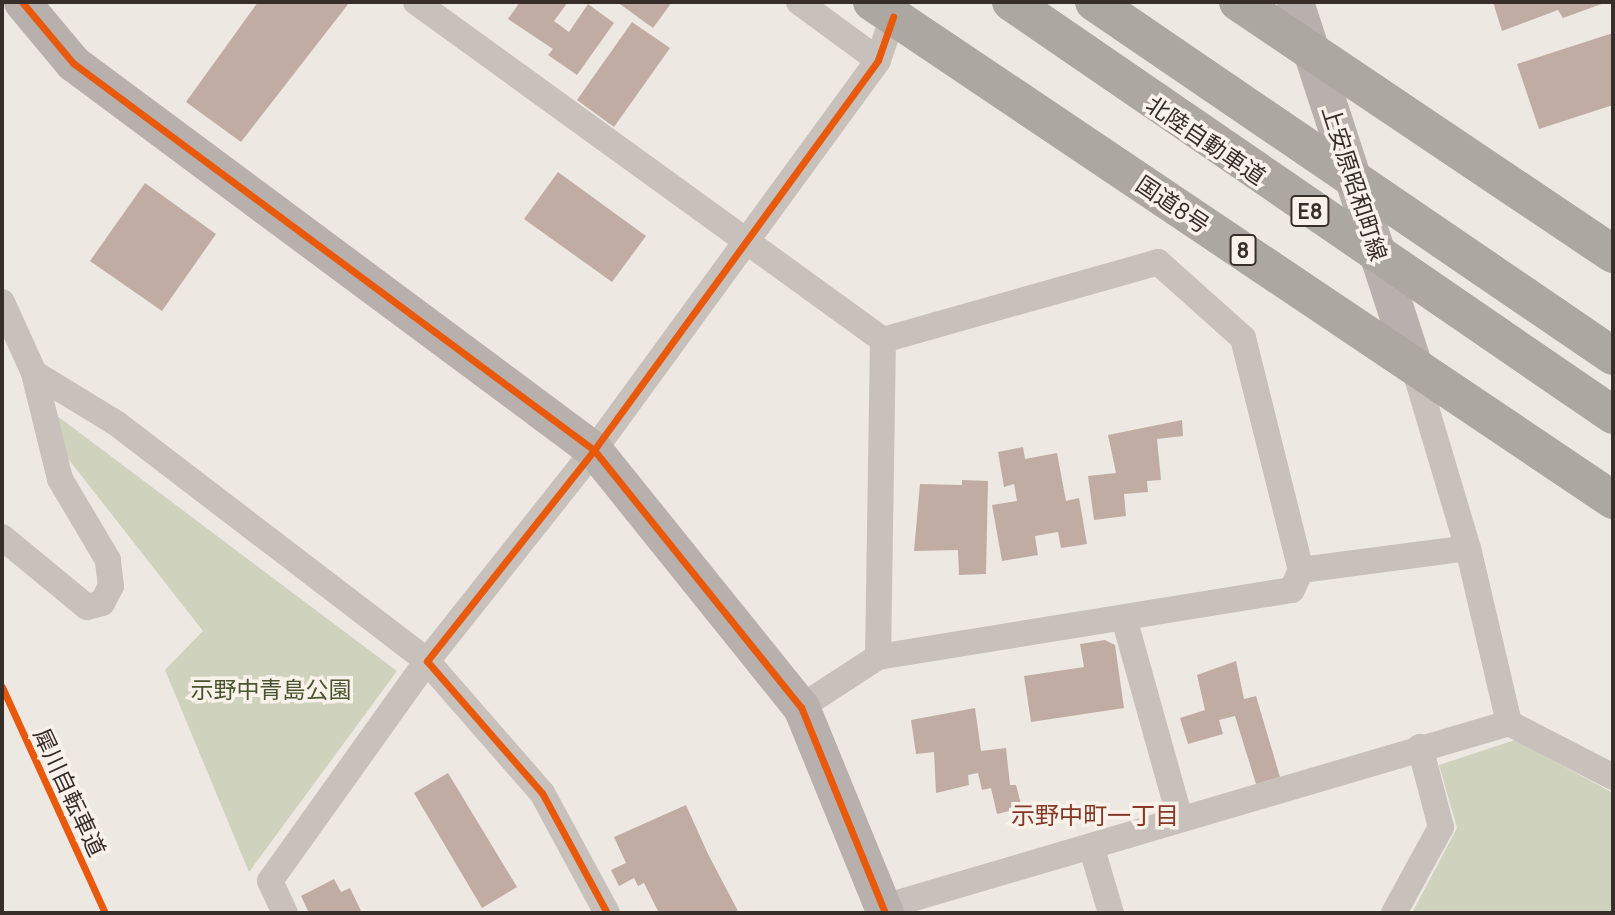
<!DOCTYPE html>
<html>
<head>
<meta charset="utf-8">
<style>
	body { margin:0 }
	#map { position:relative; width:1615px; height:915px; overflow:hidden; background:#eee8e2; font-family:Manrope,"Noto Sans JP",sans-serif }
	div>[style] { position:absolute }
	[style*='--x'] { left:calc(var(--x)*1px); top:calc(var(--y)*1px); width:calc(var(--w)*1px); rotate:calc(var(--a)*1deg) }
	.green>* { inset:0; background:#cfd2bd }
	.building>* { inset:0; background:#c1aca4 }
	.street>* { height:26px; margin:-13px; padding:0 13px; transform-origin:13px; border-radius:13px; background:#c7c0bb }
	.secondary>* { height:37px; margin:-18.5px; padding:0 18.5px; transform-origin:18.5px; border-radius:18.5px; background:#b7b0ac }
	.highway>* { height:38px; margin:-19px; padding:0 19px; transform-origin:19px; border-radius:19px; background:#ada7a1 }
	.highway-bridge>* { height:38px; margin:-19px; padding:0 19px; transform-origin:19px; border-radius:19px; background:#ada7a1 }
	.cycleway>* { height:7px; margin:-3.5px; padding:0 3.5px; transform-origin:3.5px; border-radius:3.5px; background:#e8590c }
	span { translate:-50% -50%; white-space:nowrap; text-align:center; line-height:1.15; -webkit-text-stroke:7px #f9f2ea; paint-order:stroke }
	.shield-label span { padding:2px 5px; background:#f9f2ea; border:2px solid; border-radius:5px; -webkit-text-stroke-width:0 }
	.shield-label { font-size:21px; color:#372d29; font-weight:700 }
	.street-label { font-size:23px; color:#372d29 }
	.park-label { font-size:23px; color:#48552e }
	.neighbourhood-label { font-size:24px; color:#843825 }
	.frame { position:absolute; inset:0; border:4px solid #372d29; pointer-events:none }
</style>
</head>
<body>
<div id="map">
	<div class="green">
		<div style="clip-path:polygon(24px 391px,397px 671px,249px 872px,165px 670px,203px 631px,55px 442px)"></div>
		<div style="clip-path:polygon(1515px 740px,1613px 793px,1613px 913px,1412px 913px,1457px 828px,1439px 765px)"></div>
	</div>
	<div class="building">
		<div style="clip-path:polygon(258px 2px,349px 3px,241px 142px,186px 102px)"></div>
		<div style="clip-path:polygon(520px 2px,568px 2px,554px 21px,569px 32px,588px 4px,614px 23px,577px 75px,548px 55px,553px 49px,508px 19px)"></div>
		<div style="clip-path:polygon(617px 2px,672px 2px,653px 28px)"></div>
		<div style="clip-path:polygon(1493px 2px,1607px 2px,1563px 18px,1558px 10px,1502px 31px)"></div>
		<div style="clip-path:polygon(632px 22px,670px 48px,614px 127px,577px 100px)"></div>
		<div style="clip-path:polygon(1613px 33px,1613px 105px,1539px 129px,1517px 64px)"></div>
		<div style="clip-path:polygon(558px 172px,646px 236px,612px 282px,524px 219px)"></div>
		<div style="clip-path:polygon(145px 183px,216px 234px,162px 311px,90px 261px)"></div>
		<div style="clip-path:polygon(1182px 420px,1183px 436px,1157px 439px,1161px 480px,1147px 481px,1148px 492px,1124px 494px,1126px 516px,1094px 520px,1088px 476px,1116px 473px,1108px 435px)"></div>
		<div style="clip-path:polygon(1023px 447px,1025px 459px,1057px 453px,1066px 501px,1079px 498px,1087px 544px,1061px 548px,1058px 532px,1035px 536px,1038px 555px,1002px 561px,992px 505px,1017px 501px,1014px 484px,1004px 487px,998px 452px)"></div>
		<div style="clip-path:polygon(962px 480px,988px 481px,986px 574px,959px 575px,958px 550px,914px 551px,920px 484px,962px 485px)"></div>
		<div style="clip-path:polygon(1105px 640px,1115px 645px,1124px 708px,1031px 722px,1024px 676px,1084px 667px,1080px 644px)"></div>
		<div style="clip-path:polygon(1236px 661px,1244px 699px,1256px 696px,1280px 777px,1256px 784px,1235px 716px,1219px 720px,1223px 734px,1188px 744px,1180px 718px,1205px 710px,1197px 675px)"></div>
		<div style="clip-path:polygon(975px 708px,981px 751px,1006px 748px,1010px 785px,1016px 785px,1022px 808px,997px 814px,991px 788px,982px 790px,978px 773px,968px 775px,969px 785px,936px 793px,934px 752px,916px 754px,911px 720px)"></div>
		<div style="clip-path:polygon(448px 773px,517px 887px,482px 908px,414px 793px)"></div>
		<div style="clip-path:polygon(686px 805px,708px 854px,739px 913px,659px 913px,644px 883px,638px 886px,634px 878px,619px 886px,611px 870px,626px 863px,614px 837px)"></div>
		<div style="clip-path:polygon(334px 879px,341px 892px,350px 888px,362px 913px,309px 913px,301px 896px)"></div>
	</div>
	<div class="street">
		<div style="--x:416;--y:2;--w:576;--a:35.9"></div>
		<div style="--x:799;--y:2;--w:98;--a:36.3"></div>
		<div style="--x:2;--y:302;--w:78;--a:65.7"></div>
		<div style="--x:34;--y:373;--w:96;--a:31.4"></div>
		<div style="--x:116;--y:423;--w:392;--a:37.4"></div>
		<div style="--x:427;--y:661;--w:270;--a:125.5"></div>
		<div style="--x:270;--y:881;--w:35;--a:65"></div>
		<div style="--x:883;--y:340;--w:286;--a:-15.8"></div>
		<div style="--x:1158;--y:262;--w:114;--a:41.8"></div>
		<div style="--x:1243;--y:338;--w:239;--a:76"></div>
		<div style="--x:1301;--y:570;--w:168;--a:-7.5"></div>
		<div style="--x:1413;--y:364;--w:192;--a:73.4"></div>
		<div style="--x:1468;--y:548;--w:180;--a:76.8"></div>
		<div style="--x:2;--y:537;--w:110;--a:39.5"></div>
		<div style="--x:87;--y:607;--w:16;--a:-15"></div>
		<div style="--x:102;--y:603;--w:19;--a:-62"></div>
		<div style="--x:111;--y:586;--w:26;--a:-97"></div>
		<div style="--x:108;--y:560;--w:94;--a:-120.7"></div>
		<div style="--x:60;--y:479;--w:109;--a:-103.8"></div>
		<div style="--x:1124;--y:618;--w:209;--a:74.4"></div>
		<div style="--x:878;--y:657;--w:419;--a:-9.2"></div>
		<div style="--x:1292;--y:590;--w:22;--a:-66"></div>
		<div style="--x:801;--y:707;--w:92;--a:-33"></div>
		<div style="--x:878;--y:657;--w:317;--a:-89.1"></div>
		<div style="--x:1092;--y:849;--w:67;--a:73.5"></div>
		<div style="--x:884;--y:907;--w:652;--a:-16.4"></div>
		<div style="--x:1509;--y:723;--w:117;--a:27.4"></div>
		<div style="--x:607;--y:913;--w:136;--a:-118.4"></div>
		<div style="--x:542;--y:793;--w:175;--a:-131.1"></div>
		<div style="--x:427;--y:661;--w:269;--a:-51.6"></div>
		<div style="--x:594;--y:450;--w:482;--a:-53.9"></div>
		<div style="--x:878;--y:60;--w:46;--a:-70.8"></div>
		<div style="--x:1394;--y:913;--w:98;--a:-61.3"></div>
		<div style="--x:1441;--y:827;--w:83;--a:-104.7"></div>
	</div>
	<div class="secondary">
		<div style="--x:22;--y:2;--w:80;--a:50.1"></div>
		<div style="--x:73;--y:63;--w:649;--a:36.61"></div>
		<div style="--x:594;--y:450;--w:330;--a:51.2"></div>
		<div style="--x:801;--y:707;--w:222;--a:67.8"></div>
		<div style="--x:1295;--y:2;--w:381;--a:71.9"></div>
	</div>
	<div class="highway">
		<div style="--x:872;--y:2;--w:893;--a:33.9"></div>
		<div style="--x:1238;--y:2;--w:452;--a:33.9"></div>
	</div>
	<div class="highway-bridge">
		<div style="--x:1011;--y:2;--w:730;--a:34.45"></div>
		<div style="--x:1094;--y:2;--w:628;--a:34.3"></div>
	</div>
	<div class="cycleway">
		<div style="--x:22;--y:2;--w:80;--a:50.1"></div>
		<div style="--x:73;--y:63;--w:649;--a:36.61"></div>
		<div style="--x:594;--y:450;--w:330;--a:51.2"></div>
		<div style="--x:801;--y:707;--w:222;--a:67.8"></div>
		<div style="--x:2;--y:687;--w:248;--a:65.5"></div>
		<div style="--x:607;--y:913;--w:136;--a:-118.4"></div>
		<div style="--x:542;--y:793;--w:175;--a:-131.1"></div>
		<div style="--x:427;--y:661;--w:269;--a:-51.6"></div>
		<div style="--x:594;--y:450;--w:482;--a:-53.9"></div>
		<div style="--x:878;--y:60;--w:46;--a:-70.8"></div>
	</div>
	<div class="shield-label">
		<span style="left:1310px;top:211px">E8</span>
		<span style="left:1243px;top:250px">8</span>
	</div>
	<div class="street-label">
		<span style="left:1206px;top:140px;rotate:34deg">北陸自動車道</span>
		<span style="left:1355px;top:183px;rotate:72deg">上安原昭和町線</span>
		<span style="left:1173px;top:204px;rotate:34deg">国道8号</span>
		<span style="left:70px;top:792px;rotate:65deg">犀川自転車道</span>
	</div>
	<div class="park-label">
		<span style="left:271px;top:689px">示野中青島公園</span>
	</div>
	<div class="neighbourhood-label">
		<span style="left:1095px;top:815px">示野中町一丁目</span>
	</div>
	<div class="frame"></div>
</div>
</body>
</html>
